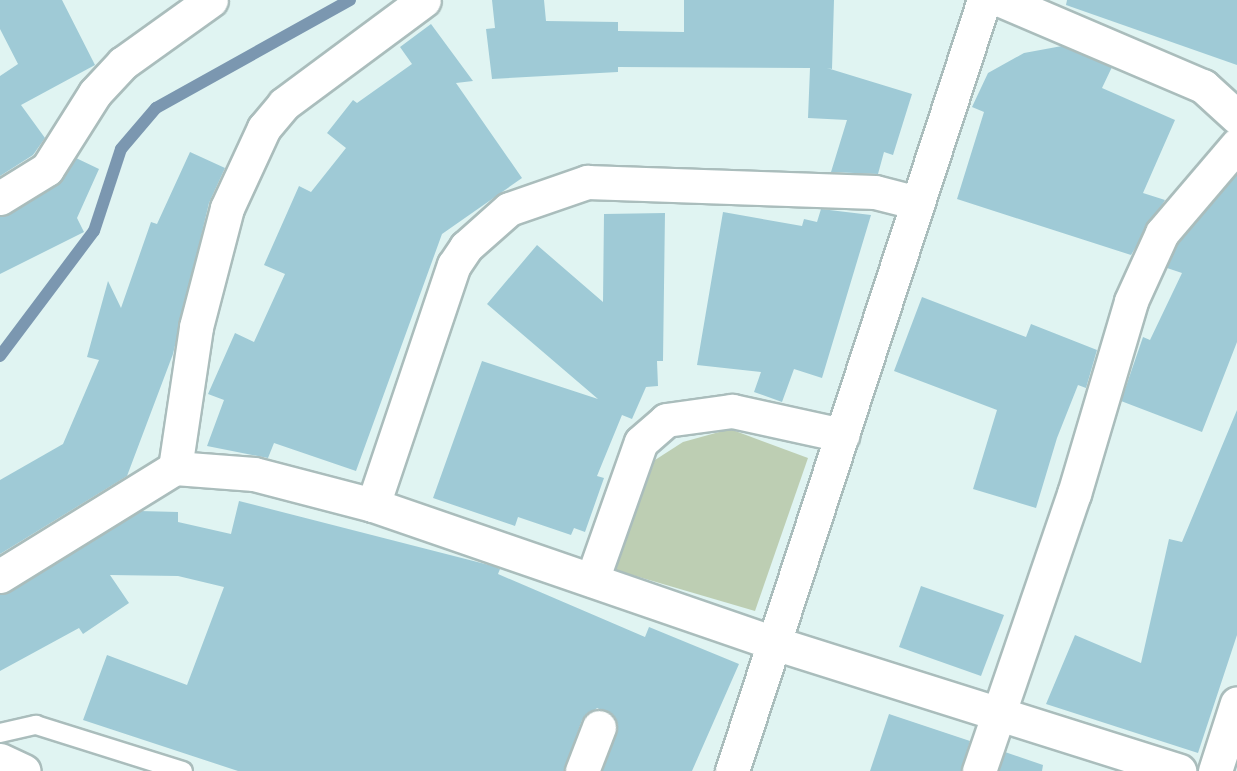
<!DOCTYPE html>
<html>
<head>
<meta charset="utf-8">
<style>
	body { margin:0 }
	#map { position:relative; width:1237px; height:771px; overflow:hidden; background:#e0f4f2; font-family:Jost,sans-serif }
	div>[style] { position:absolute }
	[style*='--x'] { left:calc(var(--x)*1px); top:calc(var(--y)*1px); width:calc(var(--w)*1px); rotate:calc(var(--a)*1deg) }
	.green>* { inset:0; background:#bdceb3 }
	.stream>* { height:12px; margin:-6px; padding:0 6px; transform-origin:6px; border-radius:6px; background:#7b97b0 }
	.building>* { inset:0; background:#9fcad6 }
	.roads { filter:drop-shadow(2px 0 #aabdbc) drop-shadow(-2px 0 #aabdbc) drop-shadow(0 2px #aabdbc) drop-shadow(0 -2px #aabdbc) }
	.service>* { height:18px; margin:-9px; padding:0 9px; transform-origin:9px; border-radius:9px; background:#fff }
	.minor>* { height:33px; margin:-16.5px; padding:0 16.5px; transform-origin:16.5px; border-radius:16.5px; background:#fff }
	.tertiary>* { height:33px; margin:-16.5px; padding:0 16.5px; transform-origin:16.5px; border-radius:16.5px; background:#fff }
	span { translate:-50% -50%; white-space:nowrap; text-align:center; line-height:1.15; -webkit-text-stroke:4.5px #fff; paint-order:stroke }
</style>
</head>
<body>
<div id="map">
	<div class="green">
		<div style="clip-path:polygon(730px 429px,808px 458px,755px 611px,615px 570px,655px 460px,683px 442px)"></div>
	</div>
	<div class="stream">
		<div style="--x:0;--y:356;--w:156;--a:-53.1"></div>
		<div style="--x:94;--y:231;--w:86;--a:-71.8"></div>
		<div style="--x:121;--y:149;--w:54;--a:-49.5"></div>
		<div style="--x:156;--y:108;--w:222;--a:-29.1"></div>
	</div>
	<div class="building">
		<div style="clip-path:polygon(0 0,62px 0,95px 65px,21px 105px,45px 138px,33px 155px,0 176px,0 76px,18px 64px,0 29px)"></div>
		<div style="clip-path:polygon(492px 0,544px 0,546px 21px,618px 22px,618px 31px,684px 32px,684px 0,834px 0,832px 69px,827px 68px,912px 94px,893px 155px,884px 152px,878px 174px,831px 172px,847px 120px,808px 118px,810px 68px,618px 67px,618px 72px,492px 79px,486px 29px,495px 28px)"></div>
		<div style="clip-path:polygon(1067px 0,1237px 0,1237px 65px,1066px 5px)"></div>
		<div style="clip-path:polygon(431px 24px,473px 81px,456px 83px,522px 178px,442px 234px,356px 471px,274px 443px,268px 458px,207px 446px,224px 400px,208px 394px,235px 333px,254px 342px,285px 274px,264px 265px,299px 186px,311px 192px,346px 148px,327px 133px,353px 100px,357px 103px,412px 64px,400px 47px)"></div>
		<div style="clip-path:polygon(1062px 46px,1112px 67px,1102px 88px,1175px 120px,1143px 193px,1165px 200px,1131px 255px,957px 199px,984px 112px,972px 107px,988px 73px,1024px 53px)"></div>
		<div style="clip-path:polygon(190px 152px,225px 168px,209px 203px,173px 354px,127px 476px,0 554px,0 480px,63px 444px,99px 360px,87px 357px,108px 281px,121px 308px,151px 222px,157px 224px)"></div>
		<div style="clip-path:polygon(76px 158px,99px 169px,77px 218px,84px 232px,0 274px,0 217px,57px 185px)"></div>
		<div style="clip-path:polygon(1237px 174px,1237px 342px,1202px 432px,1121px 401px,1143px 337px,1150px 340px,1182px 273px,1167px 268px,1178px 243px)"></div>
		<div style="clip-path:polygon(821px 209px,871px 215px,822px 378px,794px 369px,782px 402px,754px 392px,761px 372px,697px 365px,723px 212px,802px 226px,804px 219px,817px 222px)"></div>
		<div style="clip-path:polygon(665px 213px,663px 361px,657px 361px,658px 386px,646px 387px,632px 419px,622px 415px,597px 476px,604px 478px,585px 532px,574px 528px,571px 535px,518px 517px,515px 526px,433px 498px,482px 361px,598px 399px,487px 304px,537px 245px,603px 302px,604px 214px)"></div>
		<div style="clip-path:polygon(922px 297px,1026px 337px,1031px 324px,1097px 350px,1086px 388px,1078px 385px,1057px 438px,1036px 508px,973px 489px,997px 410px,894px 371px)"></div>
		<div style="clip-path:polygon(1237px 410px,1237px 635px,1198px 753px,1046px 704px,1075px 635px,1141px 663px,1169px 539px,1182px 542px)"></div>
		<div style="clip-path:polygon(239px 501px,493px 566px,500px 569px,498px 574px,645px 637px,649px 627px,739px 664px,692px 771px,602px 771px,618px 725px,613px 715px,597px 708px,582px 720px,564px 771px,238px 771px,83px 720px,107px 655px,187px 685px,224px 587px,178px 576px,110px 575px,129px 603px,83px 634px,79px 628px,0 671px,0 595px,140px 511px,178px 512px,178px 522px,231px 534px)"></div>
		<div style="clip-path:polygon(921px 586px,1004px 615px,981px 676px,899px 647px)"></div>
		<div style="clip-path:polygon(889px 714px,970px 741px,961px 771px,870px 771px)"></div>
		<div style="clip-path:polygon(1005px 752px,1043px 765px,1042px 771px,999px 771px)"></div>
	</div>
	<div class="roads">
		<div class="service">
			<div style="--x:0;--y:733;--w:37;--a:-13"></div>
			<div style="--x:36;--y:725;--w:154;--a:17.4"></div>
		</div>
		<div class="minor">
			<div style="--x:1001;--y:0;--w:220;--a:23.1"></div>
			<div style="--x:1203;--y:86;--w:46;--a:42.4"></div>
			<div style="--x:0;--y:198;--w:55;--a:-31.7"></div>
			<div style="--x:47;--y:169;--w:90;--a:-57.7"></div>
			<div style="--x:95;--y:93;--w:41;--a:-47"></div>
			<div style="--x:123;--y:63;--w:108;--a:-35.6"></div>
			<div style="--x:175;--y:468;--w:143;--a:-81.5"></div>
			<div style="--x:196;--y:327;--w:123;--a:-75.4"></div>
			<div style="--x:227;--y:208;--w:88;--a:-65.2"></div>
			<div style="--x:264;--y:128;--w:31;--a:-50"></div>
			<div style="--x:284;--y:104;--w:174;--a:-36.6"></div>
			<div style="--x:373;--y:505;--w:253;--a:-71.4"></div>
			<div style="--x:454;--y:265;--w:22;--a:-56"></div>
			<div style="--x:466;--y:247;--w:57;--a:-41.5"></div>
			<div style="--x:509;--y:209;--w:83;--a:-19.1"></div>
			<div style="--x:587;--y:182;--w:288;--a:2"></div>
			<div style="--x:875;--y:192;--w:44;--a:14.3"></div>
			<div style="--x:0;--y:576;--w:206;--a:-31.7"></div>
			<div style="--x:175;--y:468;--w:79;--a:4.3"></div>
			<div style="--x:254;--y:474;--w:123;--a:14.6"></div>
			<div style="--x:373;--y:505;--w:424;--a:19"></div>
			<div style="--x:774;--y:643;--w:425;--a:17.5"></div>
			<div style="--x:592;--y:580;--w:146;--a:-70.5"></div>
			<div style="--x:641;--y:442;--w:33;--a:-41"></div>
			<div style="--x:666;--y:420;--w:67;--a:-7.8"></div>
			<div style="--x:732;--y:411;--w:113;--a:12.3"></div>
			<div style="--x:0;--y:760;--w:26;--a:25"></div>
			<div style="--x:582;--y:771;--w:47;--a:-68.9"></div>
			<div style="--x:979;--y:771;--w:293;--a:-71.1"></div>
			<div style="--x:1074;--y:494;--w:201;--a:-73.5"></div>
			<div style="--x:1131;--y:301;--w:75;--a:-65.5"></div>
			<div style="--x:1162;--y:233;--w:116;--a:-49.6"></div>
			<div style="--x:1215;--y:771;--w:71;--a:-72.1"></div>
		</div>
		<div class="tertiary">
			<div style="--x:732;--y:771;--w:811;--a:-71.9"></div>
		</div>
	</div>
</div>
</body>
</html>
